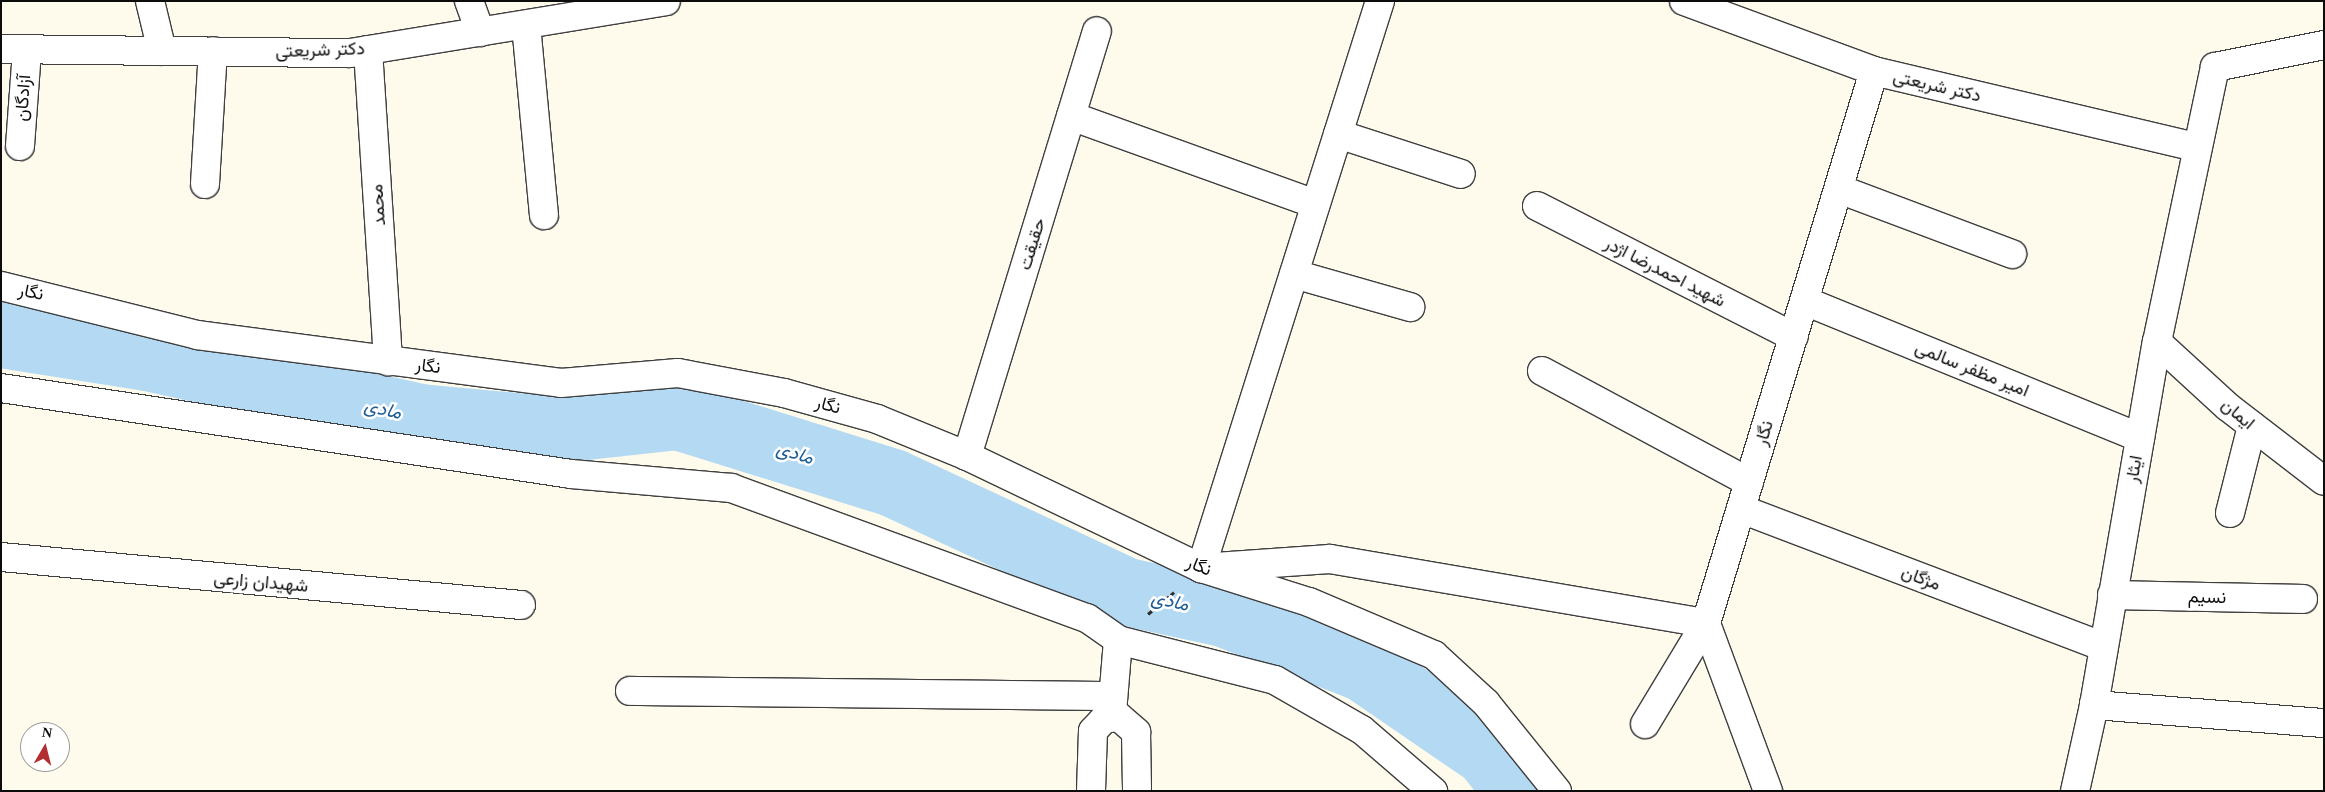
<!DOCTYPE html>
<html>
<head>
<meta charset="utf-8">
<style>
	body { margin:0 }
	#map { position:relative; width:2325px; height:792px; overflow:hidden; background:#fefbec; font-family:"Times New Roman",Vazirmatn,serif }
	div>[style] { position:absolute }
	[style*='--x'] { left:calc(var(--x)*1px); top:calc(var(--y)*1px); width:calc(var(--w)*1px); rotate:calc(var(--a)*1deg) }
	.river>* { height:68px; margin:-34px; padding:0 34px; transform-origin:34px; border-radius:34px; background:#b4d9f2 }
	.path>* { height:3px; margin-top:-1.5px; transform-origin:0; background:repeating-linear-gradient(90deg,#2e2e2e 0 5px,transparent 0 7.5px) }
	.roads { filter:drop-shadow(1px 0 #3f3f3f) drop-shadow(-1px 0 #3f3f3f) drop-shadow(0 1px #3f3f3f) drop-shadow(0 -1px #3f3f3f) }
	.minor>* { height:28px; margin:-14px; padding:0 14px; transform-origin:14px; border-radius:14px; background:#fff }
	span { translate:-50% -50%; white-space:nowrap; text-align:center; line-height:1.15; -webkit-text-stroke:5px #fff; paint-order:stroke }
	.street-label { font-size:18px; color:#0c0c0c }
	.water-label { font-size:19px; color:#1e5e95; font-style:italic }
	.frame { position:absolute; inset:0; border:2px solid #0c0c0c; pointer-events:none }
	.north { position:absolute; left:20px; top:722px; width:50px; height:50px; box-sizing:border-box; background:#fff; border:1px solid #9e9e9e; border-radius:50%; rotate:8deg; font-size:14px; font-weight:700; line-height:20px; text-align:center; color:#0c0c0c }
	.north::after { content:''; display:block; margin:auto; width:18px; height:22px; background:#b22e31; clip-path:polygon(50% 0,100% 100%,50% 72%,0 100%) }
</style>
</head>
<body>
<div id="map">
	<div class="river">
		<div style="--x:1;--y:334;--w:149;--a:8.9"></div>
		<div style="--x:148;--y:357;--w:279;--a:12.6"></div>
		<div style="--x:420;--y:418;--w:131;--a:5.3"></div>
		<div style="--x:550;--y:430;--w:129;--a:-6.2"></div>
		<div style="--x:678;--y:416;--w:225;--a:17.3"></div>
		<div style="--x:893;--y:483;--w:258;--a:25"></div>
		<div style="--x:1127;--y:592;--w:99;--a:12.2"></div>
		<div style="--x:1224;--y:613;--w:150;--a:21.4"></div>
		<div style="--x:1364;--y:668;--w:150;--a:34.4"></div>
		<div style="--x:1488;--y:753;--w:48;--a:51.7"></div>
	</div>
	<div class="path">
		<div style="--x:1148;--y:614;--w:34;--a:-40"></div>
	</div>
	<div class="roads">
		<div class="minor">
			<div style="--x:150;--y:1;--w:51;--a:76.5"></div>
			<div style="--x:469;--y:1;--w:33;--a:70"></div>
			<div style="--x:1380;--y:1;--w:595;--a:107.52"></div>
			<div style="--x:1201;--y:568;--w:129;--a:-4"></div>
			<div style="--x:1330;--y:559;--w:381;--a:9.7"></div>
			<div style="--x:1706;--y:623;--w:118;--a:121.1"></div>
			<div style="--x:1684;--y:1;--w:202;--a:20.2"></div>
			<div style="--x:1874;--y:71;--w:331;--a:13.3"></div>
			<div style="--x:526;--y:25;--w:191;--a:84.6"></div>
			<div style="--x:1;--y:49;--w:349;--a:0.7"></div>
			<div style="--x:350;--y:53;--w:320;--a:-9.3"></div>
			<div style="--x:368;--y:50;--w:312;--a:86.3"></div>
			<div style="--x:1071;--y:116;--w:260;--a:19.8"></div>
			<div style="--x:1338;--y:134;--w:129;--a:18"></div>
			<div style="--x:20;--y:146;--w:96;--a:-85.8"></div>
			<div style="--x:205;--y:184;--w:133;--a:-86.6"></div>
			<div style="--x:1839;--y:189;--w:185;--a:20.6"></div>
			<div style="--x:1537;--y:206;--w:288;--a:27"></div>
			<div style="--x:1294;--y:274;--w:121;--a:15.9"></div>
			<div style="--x:1;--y:286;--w:202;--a:14"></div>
			<div style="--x:197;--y:335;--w:367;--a:7.5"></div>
			<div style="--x:561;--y:383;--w:117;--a:-4.9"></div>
			<div style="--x:678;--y:373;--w:108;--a:10.7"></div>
			<div style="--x:784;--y:393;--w:97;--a:15.6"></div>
			<div style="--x:877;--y:419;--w:97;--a:22.3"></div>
			<div style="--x:967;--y:456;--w:259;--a:25.6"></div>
			<div style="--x:1201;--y:568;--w:113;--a:17.5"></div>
			<div style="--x:1309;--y:602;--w:136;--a:23"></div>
			<div style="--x:1434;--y:655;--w:71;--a:42.7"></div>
			<div style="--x:1486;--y:703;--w:113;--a:51.1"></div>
			<div style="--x:1805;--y:301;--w:362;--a:22.2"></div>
			<div style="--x:2157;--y:342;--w:96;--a:42.5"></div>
			<div style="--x:2228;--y:407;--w:121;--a:37.6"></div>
			<div style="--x:1542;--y:371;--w:235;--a:28.2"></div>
			<div style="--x:1;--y:388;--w:576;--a:8.58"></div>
			<div style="--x:571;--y:474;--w:161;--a:5"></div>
			<div style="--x:731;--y:488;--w:379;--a:20.1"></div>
			<div style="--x:1087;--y:618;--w:38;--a:35"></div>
			<div style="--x:1118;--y:640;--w:162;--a:14.3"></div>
			<div style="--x:1275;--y:680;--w:100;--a:29.9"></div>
			<div style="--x:1362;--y:730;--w:94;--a:40.7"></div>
			<div style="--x:967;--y:456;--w:444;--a:-73"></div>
			<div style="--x:1741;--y:509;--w:386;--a:20.8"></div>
			<div style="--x:2230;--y:513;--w:90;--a:-75.8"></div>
			<div style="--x:1;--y:557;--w:522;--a:5.27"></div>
			<div style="--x:2112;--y:595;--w:191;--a:1.2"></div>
			<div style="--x:630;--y:691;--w:483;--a:0.6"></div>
			<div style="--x:2094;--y:705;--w:231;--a:4.5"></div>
			<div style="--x:1112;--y:713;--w:73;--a:-85.3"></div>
			<div style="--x:1091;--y:791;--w:60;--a:-88.1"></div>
			<div style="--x:1093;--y:731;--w:16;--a:-47"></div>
			<div style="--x:1104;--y:719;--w:15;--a:-8"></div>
			<div style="--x:1119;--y:717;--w:23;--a:41"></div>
			<div style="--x:1136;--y:732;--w:59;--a:89"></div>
			<div style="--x:1768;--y:791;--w:179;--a:-110.3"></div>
			<div style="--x:1706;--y:623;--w:577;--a:-73.07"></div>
			<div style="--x:2075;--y:791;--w:88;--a:-77.5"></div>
			<div style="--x:2094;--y:705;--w:368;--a:-80.2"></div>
			<div style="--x:2157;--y:342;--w:281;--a:-78.1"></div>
			<div style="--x:2215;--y:67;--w:111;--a:-11.4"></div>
		</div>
	</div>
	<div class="street-label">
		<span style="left:320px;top:50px;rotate:-2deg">دکتر شریعتی</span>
		<span style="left:1937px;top:86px;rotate:13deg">دکتر شریعتی</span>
		<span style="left:23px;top:98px;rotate:-86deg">آزادگان</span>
		<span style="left:378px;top:205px;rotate:-94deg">محمد</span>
		<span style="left:1032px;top:244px;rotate:-73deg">حقیقت</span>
		<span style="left:1665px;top:272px;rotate:27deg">شهید احمدرضا اژدر</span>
		<span style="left:31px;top:292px;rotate:11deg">نگار</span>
		<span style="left:428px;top:366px;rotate:7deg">نگار</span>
		<span style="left:1972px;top:369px;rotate:22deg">امیر مظفر سالمی</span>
		<span style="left:828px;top:405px;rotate:15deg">نگار</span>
		<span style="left:2238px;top:414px;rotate:40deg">ایمان</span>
		<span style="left:1764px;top:433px;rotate:-73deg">نگار</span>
		<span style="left:2134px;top:469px;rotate:-80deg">ایثار</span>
		<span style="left:1199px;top:566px;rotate:22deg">نگار</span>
		<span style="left:1921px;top:578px;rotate:21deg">مژگان</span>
		<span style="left:261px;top:582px;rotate:5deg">شهیدان زارعی</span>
		<span style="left:2207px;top:597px;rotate:1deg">نسیم</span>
	</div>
	<div class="water-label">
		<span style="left:383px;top:409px;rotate:13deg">مادی</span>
		<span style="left:795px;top:453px;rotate:17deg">مادی</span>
		<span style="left:1170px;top:601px;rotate:12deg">مادی</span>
	</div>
	<div class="frame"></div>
	<div class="north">N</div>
</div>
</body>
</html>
